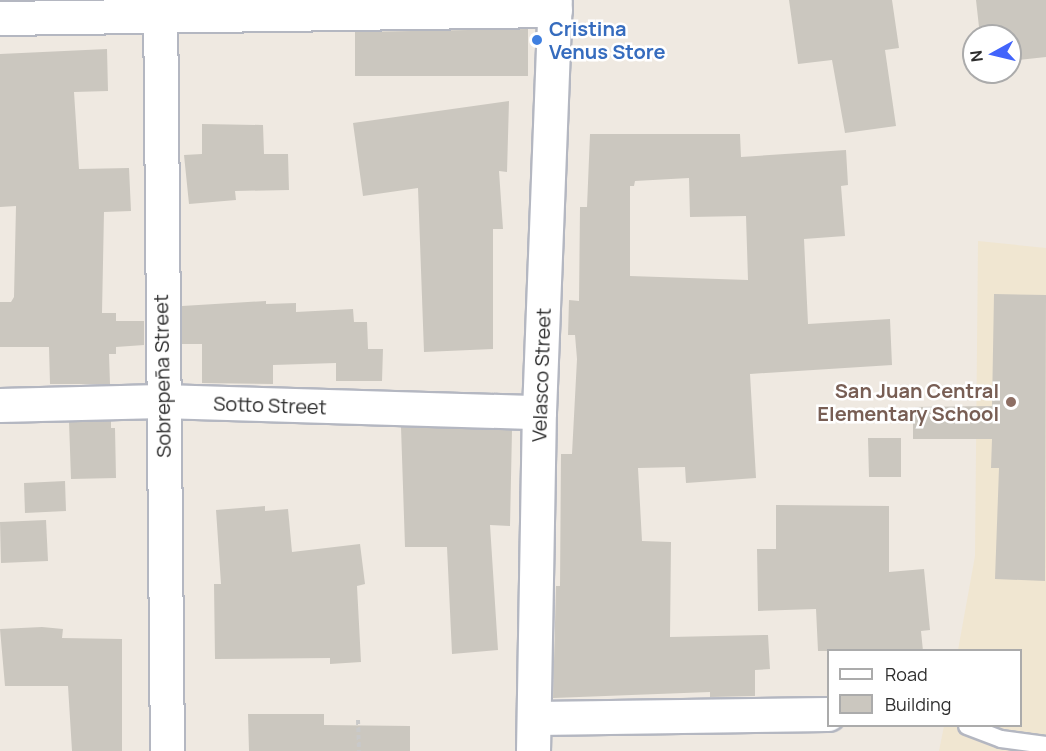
<!DOCTYPE html>
<html>
<head>
<meta charset="utf-8">
<style>
	body { margin:0 }
	#map { position:relative; width:1046px; height:751px; overflow:hidden; background:#efe9e1; font-family:Manrope,sans-serif }
	div>[style] { position:absolute }
	[style*='--x'] { left:calc(var(--x)*1px); top:calc(var(--y)*1px); width:calc(var(--w)*1px); rotate:calc(var(--a)*1deg) }
	.education>* { inset:0; background:#f0e6d1 }
	.building>* { inset:0; background:#cbc7bf }
	.path>* { height:4px; margin-top:-2px; transform-origin:0; background:repeating-linear-gradient(90deg,#c9c9c9 0 4.5px,transparent 0 7.5px) }
	.roads { filter:drop-shadow(2px 0 #b4b7c1) drop-shadow(-2px 0 #b4b7c1) drop-shadow(0 2px #b4b7c1) drop-shadow(0 -2px #b4b7c1) }
	.service>* { height:16px; margin:-8px; padding:0 8px; transform-origin:8px; border-radius:8px; background:#fff }
	.minor>* { height:33px; margin:-16.5px; padding:0 16.5px; transform-origin:16.5px; border-radius:16.5px; background:#fff }
	.dots>* { width:16px; height:16px; translate:-50% -50%; box-sizing:border-box; border:3px solid #fff; border-radius:50% }
	span { translate:-50% -50%; white-space:nowrap; text-align:center; line-height:1.15; -webkit-text-stroke:5px #fff; paint-order:stroke }
	.shop-label { font-size:20px; color:#366cbe; font-weight:700 }
	.left { translate:0 -50%; text-align:left }
	.street-label { font-size:20px; color:#2e2e2e }
	.education-label { font-size:20px; color:#785e54; font-weight:700 }
	.right { translate:-100% -50%; text-align:right }
	.legend { position:absolute; left:827px; top:649px; width:195px; height:78px; box-sizing:border-box; background:#fff; border:2px solid #ababab; margin:0; padding:8px 10px; list-style:none; font-size:18px; color:#2e2e2e }
	.legend li { display:flex; align-items:center; gap:12px; height:30px }
	.legend b { width:30px; border:2px solid #ababab }
	.north { position:absolute; left:962px; top:24px; width:60px; height:60px; box-sizing:border-box; background:#fff; border:2px solid #ababab; border-radius:50%; rotate:262deg; font-size:16px; font-weight:700; line-height:24px; text-align:center; color:#2e2e2e }
	.north::after { content:''; display:block; margin:auto; width:21px; height:27px; background:#4264fb; clip-path:polygon(50% 0,100% 100%,50% 72%,0 100%) }
</style>
</head>
<body>
<div id="map">
	<div class="education">
		<div style="clip-path:polygon(978px 241px,1046px 248px,1046px 751px,939px 751px,944px 726px,1020px 726px,1020px 650px,958px 650px,975px 556px)"></div>
	</div>
	<div class="building">
		<div style="clip-path:polygon(789px 0,892px 0,899px 48px,885px 50px,896px 126px,845px 133px,832px 60px,798px 64px)"></div>
		<div style="clip-path:polygon(976px 0,1046px 0,1046px 57px,1010px 61px,1010px 36px,980px 36px)"></div>
		<div style="clip-path:polygon(528px 29px,528px 76px,355px 76px,355px 32px)"></div>
		<div style="clip-path:polygon(107px 49px,108px 91px,74px 92px,79px 169px,129px 168px,131px 211px,104px 212px,102px 313px,116px 313px,116px 321px,144px 321px,144px 345px,116px 347px,116px 354px,109px 354px,110px 384px,50px 384px,49px 347px,0 347px,0 302px,11px 302px,14px 297px,16px 206px,0 207px,0 54px)"></div>
		<div style="clip-path:polygon(509px 101px,507px 172px,499px 171px,503px 229px,493px 229px,493px 349px,424px 352px,418px 188px,363px 196px,353px 123px)"></div>
		<div style="clip-path:polygon(202px 124px,263px 125px,264px 154px,288px 154px,289px 190px,235px 191px,236px 200px,189px 204px,184px 155px,202px 154px)"></div>
		<div style="clip-path:polygon(evenodd,590px 134px,740px 134px,741px 157px,846px 150px,848px 185px,841px 186px,845px 236px,804px 239px,808px 324px,890px 319px,892px 365px,750px 374px,756px 478px,686px 483px,685px 467px,638px 468px,642px 541px,671px 542px,670px 637px,768px 635px,770px 669px,755px 670px,755px 696px,710px 697px,710px 692px,553px 698px,556px 586px,560px 586px,561px 454px,572px 454px,577px 359px,575px 335px,568px 335px,569px 300px,579px 301px,580px 207px,587px 207px,590px 134px,689px 178px,690px 217px,746px 216px,748px 280px,630px 276px,630px 186px,634px 186px,635px 181px,689px 178px)"></div>
		<div style="clip-path:polygon(994px 294px,1046px 295px,1045px 581px,995px 579px,999px 468px,991px 468px,992px 439px,913px 439px,913px 407px,992px 406px)"></div>
		<div style="clip-path:polygon(266px 301px,266px 304px,296px 303px,296px 312px,353px 309px,354px 322px,367px 322px,368px 349px,383px 349px,382px 381px,336px 381px,336px 363px,273px 365px,273px 384px,202px 383px,202px 344px,182px 344px,182px 306px)"></div>
		<div style="clip-path:polygon(111px 421px,111px 428px,115px 428px,116px 478px,71px 479px,69px 422px)"></div>
		<div style="clip-path:polygon(401px 427px,512px 430px,510px 526px,490px 525px,498px 650px,452px 654px,447px 547px,405px 547px)"></div>
		<div style="clip-path:polygon(868px 438px,901px 438px,901px 477px,869px 477px)"></div>
		<div style="clip-path:polygon(65px 481px,66px 511px,25px 513px,24px 483px)"></div>
		<div style="clip-path:polygon(776px 505px,889px 506px,889px 572px,924px 569px,930px 630px,921px 631px,923px 651px,818px 651px,816px 609px,758px 611px,757px 549px,776px 549px)"></div>
		<div style="clip-path:polygon(265px 506px,265px 511px,288px 509px,292px 552px,360px 544px,365px 584px,357px 586px,361px 662px,330px 664px,330px 658px,215px 659px,214px 584px,221px 584px,216px 510px)"></div>
		<div style="clip-path:polygon(46px 520px,48px 561px,1px 563px,0 522px)"></div>
		<div style="clip-path:polygon(42px 627px,63px 629px,62px 638px,122px 639px,122px 751px,72px 751px,68px 686px,5px 686px,0 629px)"></div>
		<div style="clip-path:polygon(248px 714px,324px 714px,324px 725px,410px 726px,410px 751px,249px 751px)"></div>
	</div>
	<div class="path">
		<div style="--x:358;--y:720;--w:31;--a:88"></div>
	</div>
	<div class="roads">
		<div class="service">
			<div style="--x:967;--y:726;--w:36;--a:21"></div>
			<div style="--x:1001;--y:739;--w:45;--a:7.6"></div>
		</div>
		<div class="minor">
			<div style="--x:160;--y:0;--w:751;--a:89.47"></div>
			<div style="--x:0;--y:18;--w:555;--a:-0.83"></div>
			<div style="--x:0;--y:405;--w:161;--a:-1.4"></div>
			<div style="--x:161;--y:401;--w:378;--a:1.7"></div>
			<div style="--x:535;--y:718;--w:293;--a:-0.8"></div>
			<div style="--x:533;--y:751;--w:339;--a:-89"></div>
			<div style="--x:539;--y:412;--w:412;--a:-87.8"></div>
		</div>
	</div>
	<div class="dots">
		<div style="left:537px;top:40px;background:#3f7fe0"></div>
		<div style="left:1011px;top:402px;background:#8d6e63"></div>
	</div>
	<div class="shop-label">
		<span class="left" style="left:549px;top:40px">Cristina<br>Venus Store</span>
	</div>
	<div class="street-label">
		<span style="left:541px;top:375px;rotate:-88deg">Velasco Street</span>
		<span style="left:162px;top:376px;rotate:-91deg">Sobrepeña Street</span>
		<span style="left:270px;top:405px;rotate:2deg">Sotto Street</span>
	</div>
	<div class="education-label">
		<span class="right" style="left:999px;top:402px">San Juan Central<br>Elementary School</span>
	</div>
	<ul class="legend">
	<li><b style="height:8px;background:#fff"></b>Road</li>
	<li><b style="height:16px;background:#cbc7bf"></b>Building</li>
	</ul>
	<div class="north">N</div>
</div>
</body>
</html>
